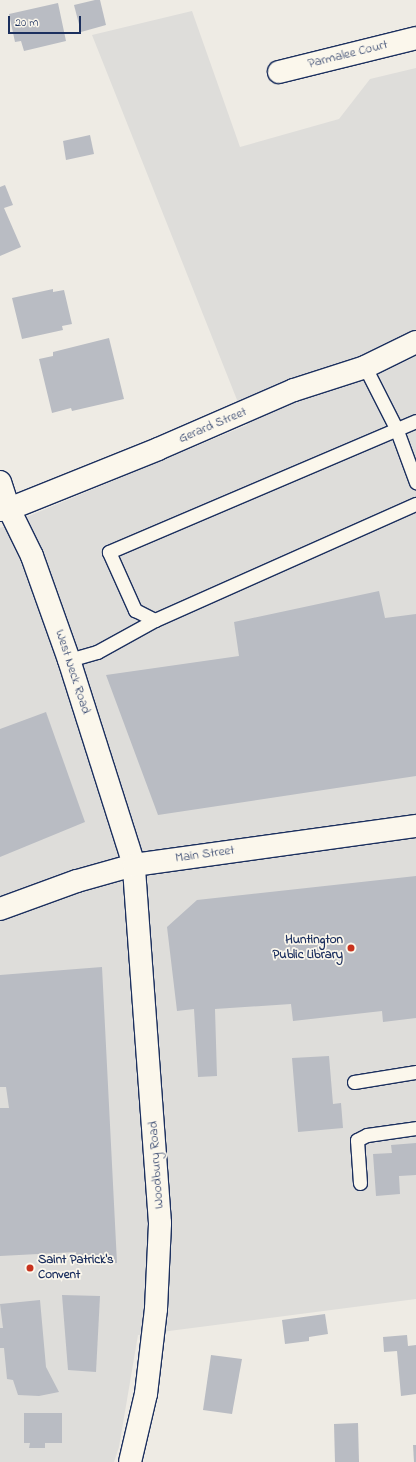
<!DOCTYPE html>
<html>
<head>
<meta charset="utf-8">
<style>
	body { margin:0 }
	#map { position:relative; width:416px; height:1462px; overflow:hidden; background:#eeebe4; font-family:"Indie Flower",sans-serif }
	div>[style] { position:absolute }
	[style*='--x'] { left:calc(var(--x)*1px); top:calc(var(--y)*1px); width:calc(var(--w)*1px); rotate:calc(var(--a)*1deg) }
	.built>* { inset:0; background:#deddda }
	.building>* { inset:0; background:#b9bcc3 }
	.roads { filter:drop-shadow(1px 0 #1b2f5e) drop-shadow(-1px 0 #1b2f5e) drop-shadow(0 1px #1b2f5e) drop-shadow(0 -1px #1b2f5e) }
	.service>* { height:13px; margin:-6.5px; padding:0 6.5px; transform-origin:6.5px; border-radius:6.5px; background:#fbf7ec }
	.minor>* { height:22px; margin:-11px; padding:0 11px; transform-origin:11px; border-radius:11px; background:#fbf7ec }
	.tertiary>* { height:22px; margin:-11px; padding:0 11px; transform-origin:11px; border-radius:11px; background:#fbf7ec }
	.secondary>* { height:22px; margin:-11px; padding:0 11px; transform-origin:11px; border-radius:11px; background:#fbf7ec }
	.primary>* { height:22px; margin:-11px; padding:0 11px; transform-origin:11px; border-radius:11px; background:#fbf7ec }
	.dots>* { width:11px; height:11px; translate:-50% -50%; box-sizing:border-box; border:2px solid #fbf7ec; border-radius:50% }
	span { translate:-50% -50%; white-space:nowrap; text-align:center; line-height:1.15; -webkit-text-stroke:3.5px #fbf7ec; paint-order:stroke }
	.street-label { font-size:13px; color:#1b2f5e }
	.poi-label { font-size:13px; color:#1b2f5e; font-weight:700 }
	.right { translate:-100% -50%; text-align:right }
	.left { translate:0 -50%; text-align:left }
	.scale { position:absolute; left:8px; top:16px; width:73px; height:18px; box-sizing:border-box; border:2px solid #1b2f5e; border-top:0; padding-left:5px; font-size:12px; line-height:14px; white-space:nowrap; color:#1b2f5e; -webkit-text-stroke:3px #fbf7ec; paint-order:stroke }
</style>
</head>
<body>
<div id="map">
	<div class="built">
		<div style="clip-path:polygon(192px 11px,240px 147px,339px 119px,370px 79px,416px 68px,416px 1299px,138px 1335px,119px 1447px,114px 1462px,0 1462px,0 528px,247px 425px,92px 35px)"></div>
	</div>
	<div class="building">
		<div style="clip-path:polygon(95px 0,100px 0,106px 25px,81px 32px,74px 5px)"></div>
		<div style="clip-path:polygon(58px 3px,66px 41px,24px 51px,21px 41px,15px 42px,9px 14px)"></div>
		<div style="clip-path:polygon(90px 135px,94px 154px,66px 160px,63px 141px)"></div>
		<div style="clip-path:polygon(5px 185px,13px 205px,4px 208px,21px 247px,0 256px,0 187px)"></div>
		<div style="clip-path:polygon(53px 289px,53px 292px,64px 290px,72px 324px,62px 326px,63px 330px,22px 339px,12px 298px)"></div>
		<div style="clip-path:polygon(109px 338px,124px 399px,72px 411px,71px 408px,52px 413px,39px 359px,53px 356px,53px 352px)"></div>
		<div style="clip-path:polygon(379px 591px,385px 618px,416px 614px,416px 776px,158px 815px,106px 675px,239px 656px,234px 622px)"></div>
		<div style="clip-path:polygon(46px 712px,85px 822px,0 857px,0 729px)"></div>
		<div style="clip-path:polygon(416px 876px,416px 1018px,383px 1022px,382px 1011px,293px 1021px,291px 1004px,215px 1009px,217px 1076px,198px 1077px,194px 1009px,177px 1011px,167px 927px,197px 900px)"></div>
		<div style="clip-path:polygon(102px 967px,117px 1263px,77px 1265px,76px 1252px,0 1256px,0 1108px,9px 1108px,6px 1087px,0 1087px,0 975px)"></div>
		<div style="clip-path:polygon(329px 1056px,333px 1104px,341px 1103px,343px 1128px,298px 1132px,292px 1058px)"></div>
		<div style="clip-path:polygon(416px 1143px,416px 1175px,399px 1176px,400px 1194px,376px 1196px,373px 1154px,392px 1153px,391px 1145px)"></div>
		<div style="clip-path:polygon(62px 1295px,100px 1296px,96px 1372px,68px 1370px)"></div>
		<div style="clip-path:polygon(40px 1300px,46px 1367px,59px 1392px,39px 1396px,18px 1395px,13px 1380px,7px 1379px,4px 1348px,0 1348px,0 1328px,3px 1328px,0 1304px)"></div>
		<div style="clip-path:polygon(325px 1314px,328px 1334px,309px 1337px,309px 1341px,285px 1344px,282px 1320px)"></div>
		<div style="clip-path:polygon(407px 1335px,408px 1346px,416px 1345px,416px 1394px,401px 1396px,397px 1351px,384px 1352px,383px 1337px)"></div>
		<div style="clip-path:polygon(211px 1355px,242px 1359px,232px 1414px,203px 1410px)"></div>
		<div style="clip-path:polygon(24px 1413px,62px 1413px,62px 1443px,45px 1443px,45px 1448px,29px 1448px,30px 1443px,24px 1443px)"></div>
		<div style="clip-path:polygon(358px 1423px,359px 1462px,335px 1462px,334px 1424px)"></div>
		<div style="clip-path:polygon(413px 1445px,416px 1445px,416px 1462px,414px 1462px)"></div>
	</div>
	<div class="roads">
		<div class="service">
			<div style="--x:365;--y:367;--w:68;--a:63.1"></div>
			<div style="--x:396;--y:428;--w:58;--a:69.7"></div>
			<div style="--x:416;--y:421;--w:334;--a:156.9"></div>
			<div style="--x:109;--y:552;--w:64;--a:65.9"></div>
			<div style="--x:135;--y:610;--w:22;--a:27"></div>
			<div style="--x:155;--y:620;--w:286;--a:-24"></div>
			<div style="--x:69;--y:660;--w:29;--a:-16"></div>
			<div style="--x:97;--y:652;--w:66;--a:-28.9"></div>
			<div style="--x:354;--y:1082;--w:63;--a:-9.2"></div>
			<div style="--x:360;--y:1183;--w:43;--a:-94"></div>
			<div style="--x:357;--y:1140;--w:11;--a:-27"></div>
			<div style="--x:367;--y:1135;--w:49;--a:-8.1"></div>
		</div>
		<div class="minor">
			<div style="--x:279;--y:72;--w:141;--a:-13.9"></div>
		</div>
		<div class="tertiary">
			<div style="--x:0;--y:482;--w:28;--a:72"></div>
			<div style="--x:9;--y:509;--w:52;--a:63.9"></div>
			<div style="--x:32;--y:556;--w:110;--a:70.4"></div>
			<div style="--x:69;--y:660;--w:215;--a:72.4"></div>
			<div style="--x:0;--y:510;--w:9;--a:-6"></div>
			<div style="--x:9;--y:509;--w:161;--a:-21.9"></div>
			<div style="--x:158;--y:449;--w:148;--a:-23.5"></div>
			<div style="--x:294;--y:390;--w:75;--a:-17.9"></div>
			<div style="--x:365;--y:367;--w:57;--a:-26.1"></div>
		</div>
		<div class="secondary">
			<div style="--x:130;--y:1462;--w:70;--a:-76.8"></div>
			<div style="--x:146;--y:1394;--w:86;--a:-83.3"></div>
			<div style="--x:156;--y:1309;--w:86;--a:-87.3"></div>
			<div style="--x:160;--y:1223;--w:359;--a:-94.2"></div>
		</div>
		<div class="primary">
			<div style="--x:0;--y:909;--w:82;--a:-20"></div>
			<div style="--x:77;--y:881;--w:59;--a:-15.7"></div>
			<div style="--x:134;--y:865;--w:285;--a:-7.9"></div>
		</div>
	</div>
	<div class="dots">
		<div style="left:351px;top:948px;background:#c8321e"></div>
		<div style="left:30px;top:1268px;background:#c8321e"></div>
	</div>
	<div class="street-label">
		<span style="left:348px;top:55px;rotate:-14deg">Parmalee Court</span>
		<span style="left:213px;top:426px;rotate:-23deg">Gerard Street</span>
		<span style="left:72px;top:672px;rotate:72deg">West Neck Road</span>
		<span style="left:205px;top:855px;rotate:-8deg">Main Street</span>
		<span style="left:157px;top:1165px;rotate:-94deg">Woodbury Road</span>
	</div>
	<div class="poi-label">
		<span class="right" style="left:343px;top:948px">Huntington<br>Public Library</span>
		<span class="left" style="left:38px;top:1268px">Saint Patrick's<br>Convent</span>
	</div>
	<div class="scale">20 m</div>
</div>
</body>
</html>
